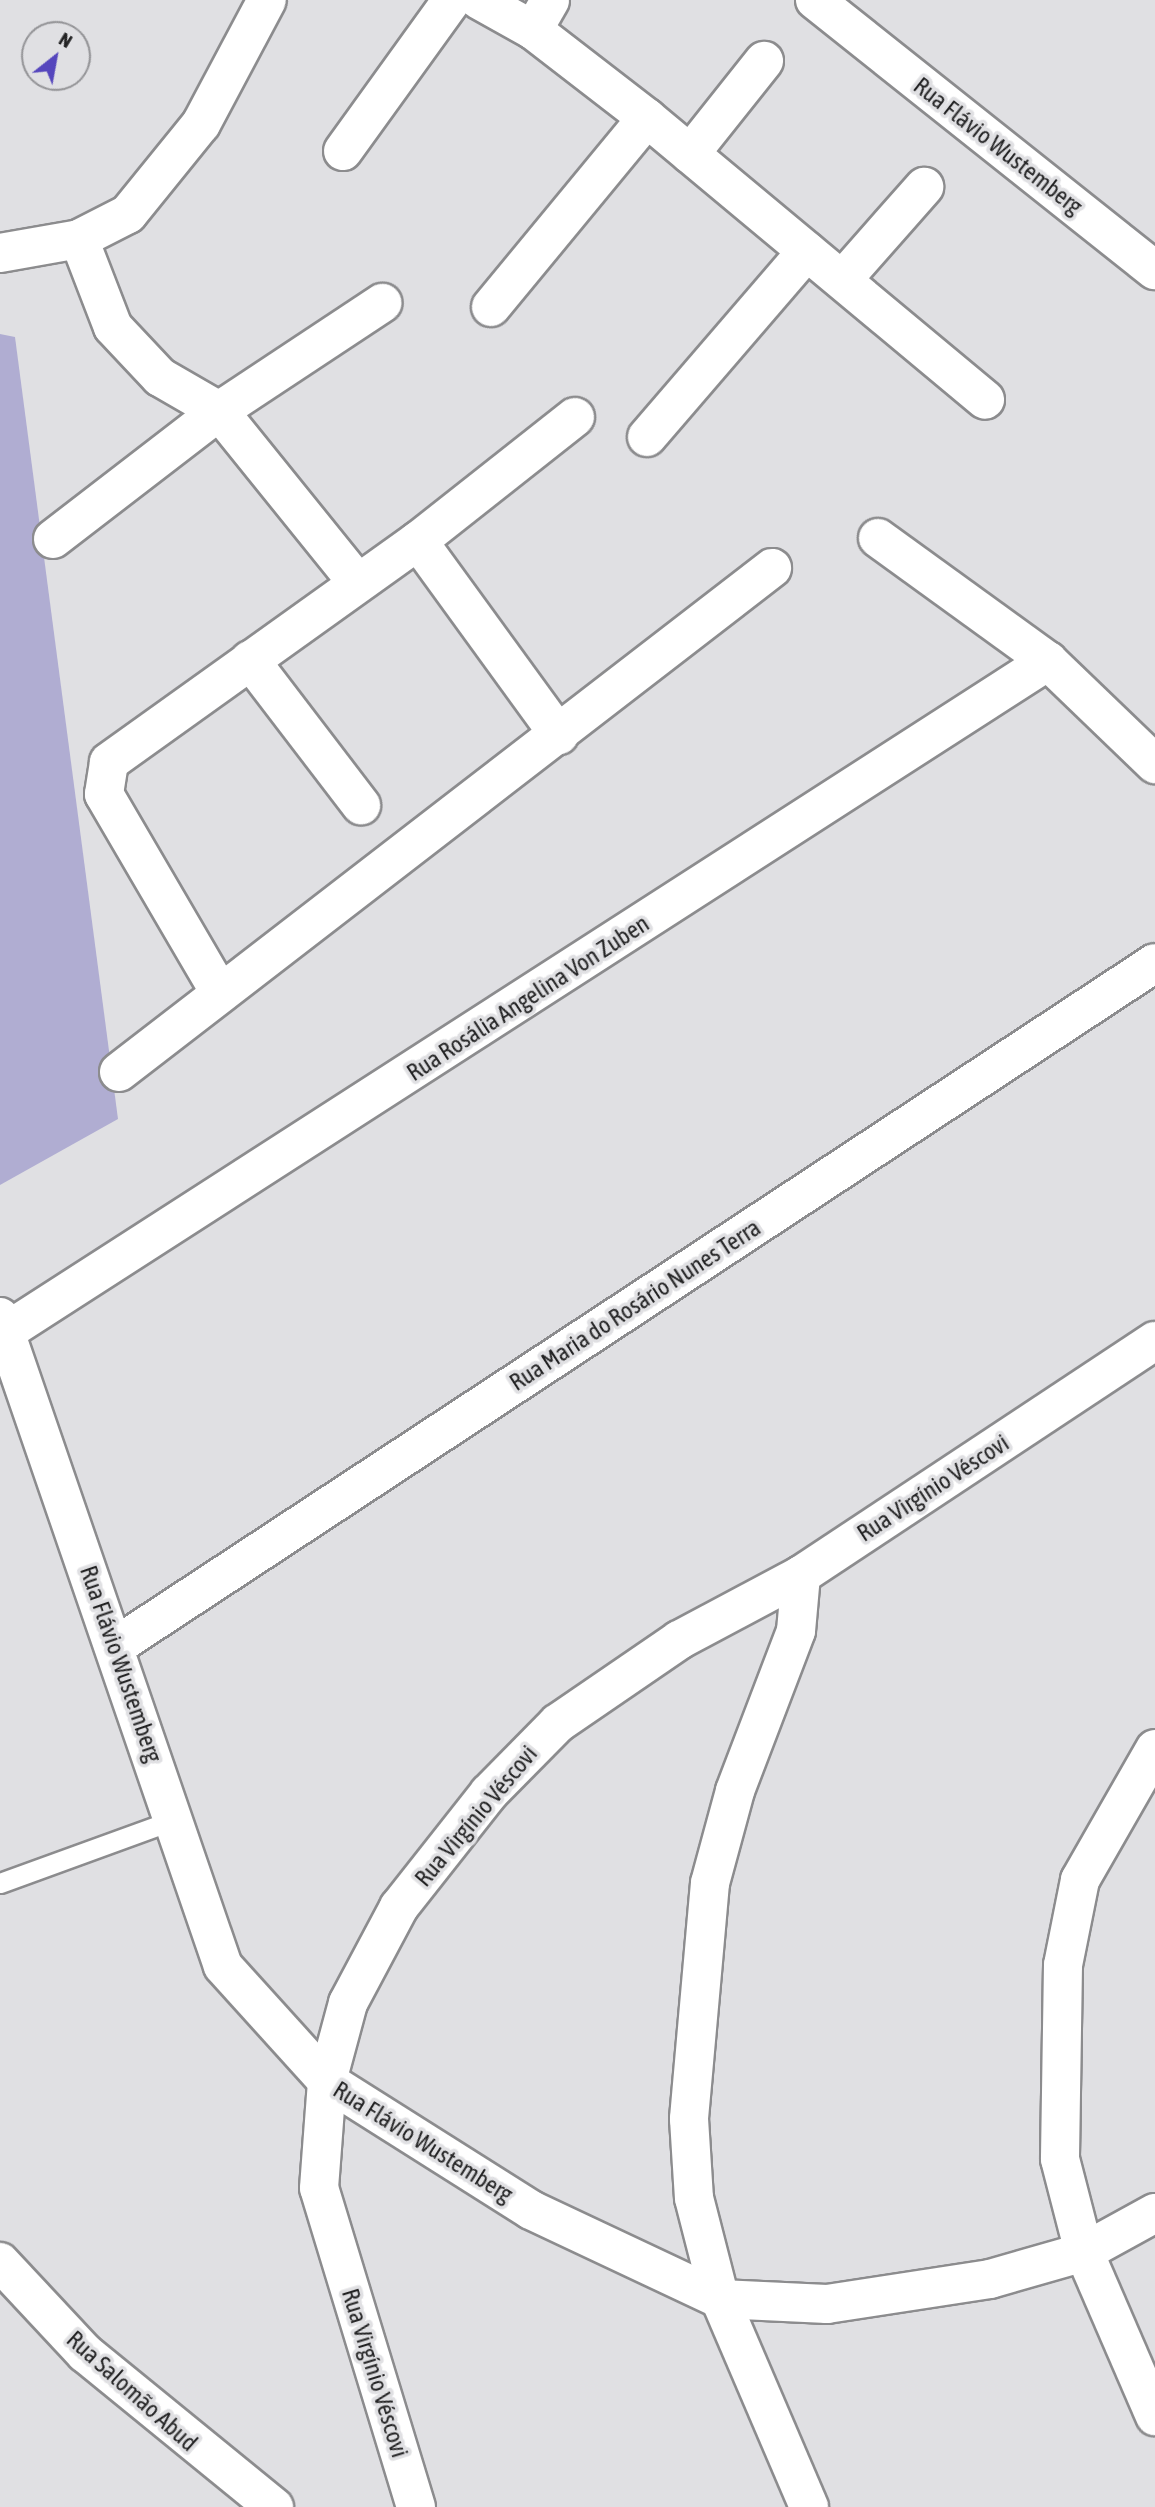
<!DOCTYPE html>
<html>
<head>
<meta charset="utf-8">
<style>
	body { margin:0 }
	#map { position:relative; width:1155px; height:2507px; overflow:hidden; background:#e0e0e3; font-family:"Asap Condensed",sans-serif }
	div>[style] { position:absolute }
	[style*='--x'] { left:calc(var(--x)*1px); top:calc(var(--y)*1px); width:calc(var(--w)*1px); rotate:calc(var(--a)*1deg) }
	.forest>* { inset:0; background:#b0add2 }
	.roads { filter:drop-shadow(2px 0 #8c8c8e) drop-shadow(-2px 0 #8c8c8e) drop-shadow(0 2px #8c8c8e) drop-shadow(0 -2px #8c8c8e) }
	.service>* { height:19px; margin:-9.5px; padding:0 9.5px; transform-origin:9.5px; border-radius:9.5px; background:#fff }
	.minor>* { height:38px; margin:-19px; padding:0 19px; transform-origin:19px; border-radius:19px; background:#fff }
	span { translate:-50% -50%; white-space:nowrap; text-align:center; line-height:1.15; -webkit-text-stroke:7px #e0e0e3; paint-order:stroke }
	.street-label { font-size:24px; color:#232324 }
	.north { position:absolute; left:21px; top:21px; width:70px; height:70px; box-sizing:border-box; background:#e0e0e3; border:2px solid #949497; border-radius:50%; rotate:31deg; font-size:19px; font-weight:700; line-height:28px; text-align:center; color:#232324 }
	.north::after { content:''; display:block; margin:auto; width:24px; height:32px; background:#5546bd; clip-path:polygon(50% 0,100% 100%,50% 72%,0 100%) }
</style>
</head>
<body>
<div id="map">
	<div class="forest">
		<div style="clip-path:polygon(0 334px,15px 337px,118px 1119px,0 1185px)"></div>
	</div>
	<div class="roads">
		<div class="service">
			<div style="--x:0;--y:1883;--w:184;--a:-20"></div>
		</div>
		<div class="minor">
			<div style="--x:479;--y:0;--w:62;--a:29.1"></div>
			<div style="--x:533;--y:30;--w:144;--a:37.7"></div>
			<div style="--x:647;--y:118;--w:440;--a:39.8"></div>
			<div style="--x:815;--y:0;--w:434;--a:38.5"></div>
			<div style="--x:533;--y:30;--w:34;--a:-60"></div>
			<div style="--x:343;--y:151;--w:186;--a:-54.2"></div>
			<div style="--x:690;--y:154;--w:119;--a:-51.5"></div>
			<div style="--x:79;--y:239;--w:94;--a:68.9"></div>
			<div style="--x:113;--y:327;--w:69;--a:46.8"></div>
			<div style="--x:160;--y:377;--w:68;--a:30"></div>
			<div style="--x:219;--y:411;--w:221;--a:51.1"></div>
			<div style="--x:0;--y:253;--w:80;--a:-10"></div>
			<div style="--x:79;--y:239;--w:55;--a:-27"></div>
			<div style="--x:128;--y:214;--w:116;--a:-51"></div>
			<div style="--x:201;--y:124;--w:140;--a:-62"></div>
			<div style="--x:843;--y:279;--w:123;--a:-48.6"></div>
			<div style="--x:491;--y:307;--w:245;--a:-50.5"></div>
			<div style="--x:647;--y:437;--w:245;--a:-49.3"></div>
			<div style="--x:878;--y:538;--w:210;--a:35.9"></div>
			<div style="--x:1048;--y:661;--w:149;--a:43.9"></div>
			<div style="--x:53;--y:539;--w:210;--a:-37.6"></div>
			<div style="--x:219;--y:411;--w:196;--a:-33.5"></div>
			<div style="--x:418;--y:541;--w:240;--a:54"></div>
			<div style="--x:250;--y:660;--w:183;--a:52.6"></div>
			<div style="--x:219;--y:991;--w:228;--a:-120.3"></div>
			<div style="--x:104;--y:794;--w:32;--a:-81"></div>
			<div style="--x:109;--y:762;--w:380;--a:-35.6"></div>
			<div style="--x:418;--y:541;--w:200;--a:-38.3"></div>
			<div style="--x:119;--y:1072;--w:825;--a:-37.66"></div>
			<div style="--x:0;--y:1317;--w:686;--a:71.04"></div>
			<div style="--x:223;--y:1966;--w:155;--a:47.9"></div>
			<div style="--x:327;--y:2081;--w:241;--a:32.3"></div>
			<div style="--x:531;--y:2210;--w:209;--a:25.2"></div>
			<div style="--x:720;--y:2299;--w:107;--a:2.7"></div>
			<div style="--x:827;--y:2304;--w:165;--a:-8.7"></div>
			<div style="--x:990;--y:2279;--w:98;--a:-16"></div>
			<div style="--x:1084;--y:2252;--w:81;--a:-28.8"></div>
			<div style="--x:7;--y:1331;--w:1238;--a:-32.77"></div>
			<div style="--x:801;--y:1575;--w:56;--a:95.1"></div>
			<div style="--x:796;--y:1631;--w:171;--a:110.9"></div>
			<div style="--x:735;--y:1791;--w:95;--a:105.2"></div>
			<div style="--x:710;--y:1883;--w:237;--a:95.1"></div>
			<div style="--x:689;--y:2119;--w:79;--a:86.4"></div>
			<div style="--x:694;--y:2198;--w:104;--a:75.6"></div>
			<div style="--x:720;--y:2299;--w:226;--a:66.8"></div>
			<div style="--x:116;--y:1646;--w:1243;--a:-33.32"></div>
			<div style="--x:1155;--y:1749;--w:151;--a:119.8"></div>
			<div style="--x:1080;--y:1880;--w:87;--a:101.3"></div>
			<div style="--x:1063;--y:1965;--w:194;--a:90.9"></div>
			<div style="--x:1060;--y:2159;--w:96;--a:75.5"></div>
			<div style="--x:1084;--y:2252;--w:179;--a:66.6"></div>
			<div style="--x:0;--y:2262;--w:125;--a:47"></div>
			<div style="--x:85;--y:2353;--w:244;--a:39.2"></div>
			<div style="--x:416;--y:2507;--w:333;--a:-106.9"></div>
			<div style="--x:319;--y:2188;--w:107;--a:-85.7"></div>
			<div style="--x:327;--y:2081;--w:81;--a:-74.9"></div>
			<div style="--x:348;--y:2003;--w:109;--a:-62"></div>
			<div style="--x:399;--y:1907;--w:145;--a:-51.7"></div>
			<div style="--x:489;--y:1793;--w:98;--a:-45.4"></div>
			<div style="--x:558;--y:1723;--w:147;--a:-34.4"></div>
			<div style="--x:679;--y:1640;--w:138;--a:-28"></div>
			<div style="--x:801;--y:1575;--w:424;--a:-33.5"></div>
		</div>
	</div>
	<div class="street-label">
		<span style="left:998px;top:146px;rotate:38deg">Rua Flávio Wustemberg</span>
		<span style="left:528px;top:998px;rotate:-33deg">Rua Rosália Angelina Von Zuben</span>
		<span style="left:635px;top:1305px;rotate:-33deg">Rua Maria do Rosário Nunes Terra</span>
		<span style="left:933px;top:1488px;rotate:-33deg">Rua Virgínio Véscovi</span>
		<span style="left:121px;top:1664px;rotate:71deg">Rua Flávio Wustemberg</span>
		<span style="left:476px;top:1816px;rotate:-50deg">Rua Virgínio Véscovi</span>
		<span style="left:423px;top:2142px;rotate:32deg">Rua Flávio Wustemberg</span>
		<span style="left:375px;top:2373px;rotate:73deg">Rua Virgínio Véscovi</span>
		<span style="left:132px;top:2391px;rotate:42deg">Rua Salomão Abud</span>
	</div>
	<div class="north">N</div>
</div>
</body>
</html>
